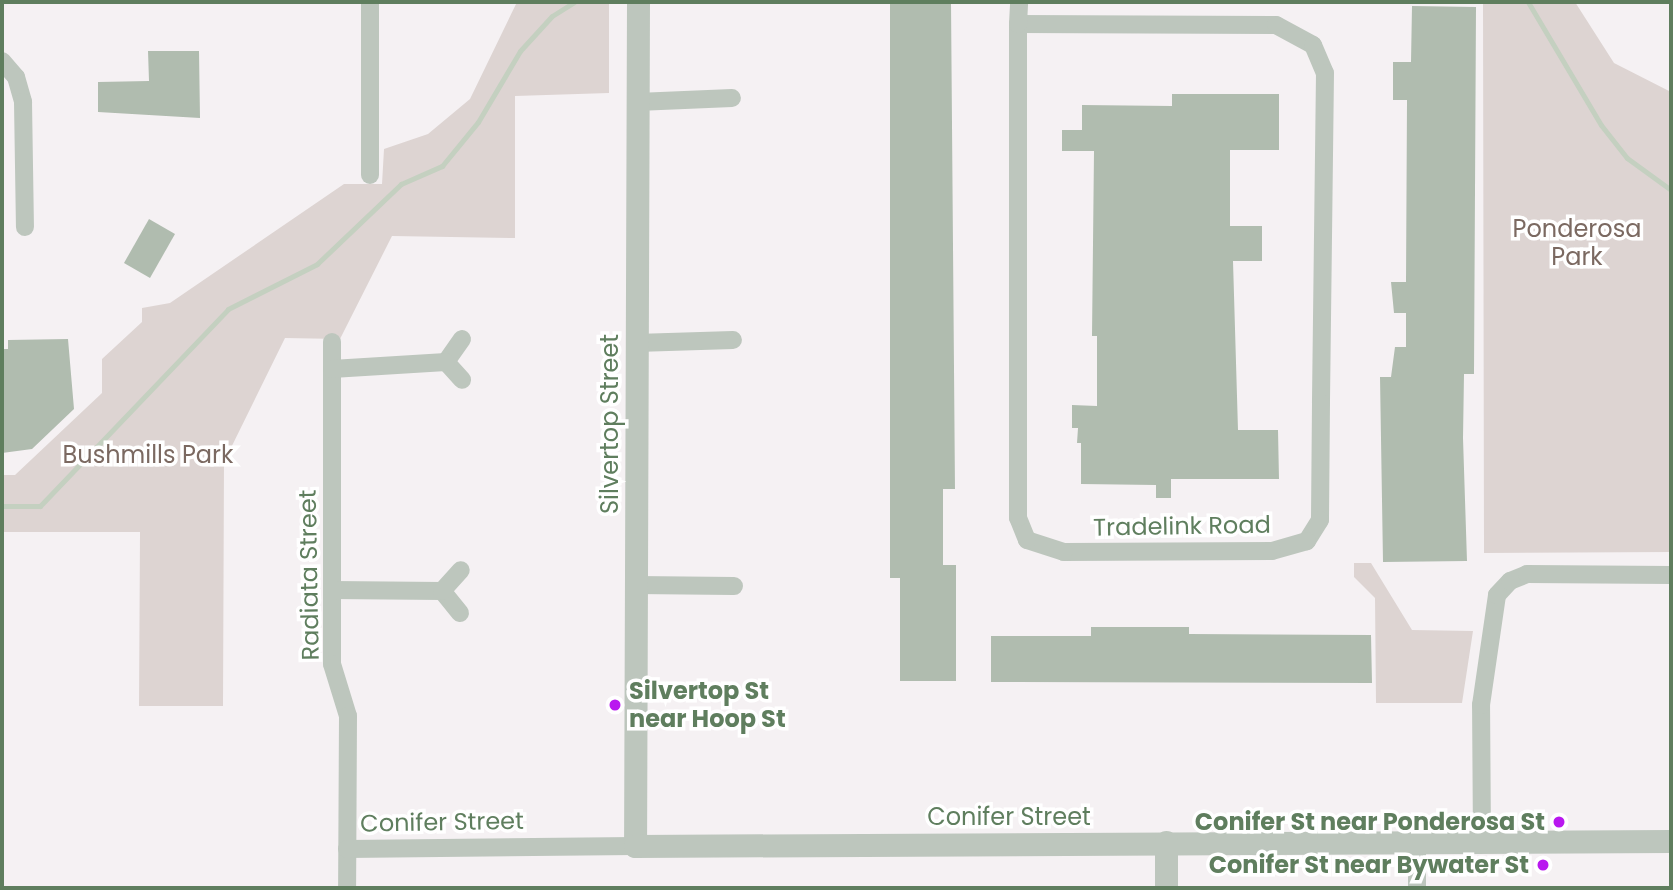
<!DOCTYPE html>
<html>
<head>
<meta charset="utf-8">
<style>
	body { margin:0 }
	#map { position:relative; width:1673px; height:890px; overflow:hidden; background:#f5f1f3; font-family:Poppins,sans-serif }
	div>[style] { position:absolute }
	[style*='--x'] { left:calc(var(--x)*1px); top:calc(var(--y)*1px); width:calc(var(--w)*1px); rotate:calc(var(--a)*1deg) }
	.green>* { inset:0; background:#ddd4d2 }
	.stream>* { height:5px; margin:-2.5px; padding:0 2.5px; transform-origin:2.5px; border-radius:2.5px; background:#c4d0c0 }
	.building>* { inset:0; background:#b0bcaf }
	.minor>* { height:18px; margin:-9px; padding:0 9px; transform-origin:9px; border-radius:9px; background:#bdc6bd }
	.tertiary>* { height:23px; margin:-11.5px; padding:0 11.5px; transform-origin:11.5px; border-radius:11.5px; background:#bdc6bd }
	.dots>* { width:19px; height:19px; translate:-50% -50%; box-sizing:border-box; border:4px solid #fff; border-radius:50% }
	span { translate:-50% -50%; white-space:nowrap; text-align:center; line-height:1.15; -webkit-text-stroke:7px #fff; paint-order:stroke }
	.park-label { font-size:24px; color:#7b6961 }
	.street-label { font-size:24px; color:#5f7e5e }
	.poi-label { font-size:24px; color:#5f7e5e; font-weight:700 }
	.left { translate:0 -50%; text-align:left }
	.right { translate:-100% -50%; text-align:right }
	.frame { position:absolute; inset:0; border:4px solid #5f7e5e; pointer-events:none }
</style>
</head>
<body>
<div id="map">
	<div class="green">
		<div style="clip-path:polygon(517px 2px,609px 2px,609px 93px,515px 96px,515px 238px,392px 236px,340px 339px,285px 338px,224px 462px,223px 706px,139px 706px,140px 532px,2px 532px,2px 475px,15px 475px,102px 393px,102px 359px,142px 322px,142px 308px,170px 303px,344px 184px,382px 184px,384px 149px,428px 134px,470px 99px)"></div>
		<div style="clip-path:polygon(1483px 2px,1575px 2px,1614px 63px,1671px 92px,1671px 552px,1484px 553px)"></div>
		<div style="clip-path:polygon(1354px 563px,1371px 563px,1412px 630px,1473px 631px,1462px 703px,1376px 703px,1375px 598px,1354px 577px)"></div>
	</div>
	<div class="stream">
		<div style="--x:1528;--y:2;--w:143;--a:59.3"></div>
		<div style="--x:1601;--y:125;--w:42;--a:51.8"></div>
		<div style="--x:1627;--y:158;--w:54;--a:36"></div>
		<div style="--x:2;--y:506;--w:38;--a:0"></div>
		<div style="--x:40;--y:506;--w:272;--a:-46.3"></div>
		<div style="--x:228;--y:309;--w:100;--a:-26.8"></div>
		<div style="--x:317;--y:264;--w:116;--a:-43.6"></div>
		<div style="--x:401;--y:184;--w:45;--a:-23.7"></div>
		<div style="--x:442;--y:166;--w:57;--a:-50.7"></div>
		<div style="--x:478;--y:122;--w:82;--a:-59.4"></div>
		<div style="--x:520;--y:51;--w:47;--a:-47.6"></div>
		<div style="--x:552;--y:16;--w:26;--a:-32"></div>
	</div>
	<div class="building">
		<div style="clip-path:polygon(890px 2px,951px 2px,955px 489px,943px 489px,943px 565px,956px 565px,956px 681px,900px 681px,900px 578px,890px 578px)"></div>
		<div style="clip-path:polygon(1412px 6px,1476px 7px,1474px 374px,1464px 374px,1463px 438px,1467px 561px,1383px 562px,1380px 377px,1391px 377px,1395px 347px,1406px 347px,1406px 313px,1394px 313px,1391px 282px,1406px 282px,1407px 100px,1393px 100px,1393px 62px,1411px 62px)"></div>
		<div style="clip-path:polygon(148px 51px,199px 51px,200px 118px,98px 112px,98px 82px,149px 81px)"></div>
		<div style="clip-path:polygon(1172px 94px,1279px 94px,1279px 150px,1230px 150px,1230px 226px,1262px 226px,1262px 261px,1233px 261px,1238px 430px,1278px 430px,1279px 479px,1171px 479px,1171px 498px,1156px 498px,1156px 485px,1081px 484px,1081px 443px,1077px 443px,1078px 428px,1072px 428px,1072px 405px,1097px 406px,1097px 336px,1092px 336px,1094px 151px,1062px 151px,1062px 130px,1082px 130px,1082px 105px,1172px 106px)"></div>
		<div style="clip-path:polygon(149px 219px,175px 234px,150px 278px,124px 263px)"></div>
		<div style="clip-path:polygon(68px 339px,74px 409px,32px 449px,2px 453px,2px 349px,8px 349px,8px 340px)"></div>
		<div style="clip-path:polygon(1091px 627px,1189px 627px,1189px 634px,1371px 635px,1372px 683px,991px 682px,991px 636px,1091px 636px)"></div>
	</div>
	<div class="minor">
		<div style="--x:1018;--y:24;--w:258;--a:0.2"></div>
		<div style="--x:1276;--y:25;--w:42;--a:28.4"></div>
		<div style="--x:1313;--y:45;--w:30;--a:67"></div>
		<div style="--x:1325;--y:73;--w:330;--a:90.7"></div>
		<div style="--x:1321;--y:403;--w:117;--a:90.5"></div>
		<div style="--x:1320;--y:520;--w:25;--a:122"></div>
		<div style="--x:1307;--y:541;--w:36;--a:164"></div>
		<div style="--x:1272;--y:551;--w:208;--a:179.7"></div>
		<div style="--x:1064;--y:552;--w:39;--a:-162"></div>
		<div style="--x:1027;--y:540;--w:24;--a:-112"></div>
		<div style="--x:1018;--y:518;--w:494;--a:-90"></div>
		<div style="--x:1018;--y:24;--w:22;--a:-87"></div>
		<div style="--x:2;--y:61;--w:21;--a:49"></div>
		<div style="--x:16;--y:77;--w:26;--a:74"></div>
		<div style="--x:23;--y:102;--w:125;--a:89.1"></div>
		<div style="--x:637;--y:102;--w:95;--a:-2.4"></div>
		<div style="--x:370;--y:175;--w:173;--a:-90"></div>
		<div style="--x:462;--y:339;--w:28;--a:125"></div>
		<div style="--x:446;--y:362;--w:24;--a:48"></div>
		<div style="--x:332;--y:342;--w:322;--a:90"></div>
		<div style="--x:332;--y:664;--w:54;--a:72.9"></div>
		<div style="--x:348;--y:716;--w:172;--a:90.3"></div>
		<div style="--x:636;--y:343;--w:97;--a:-1.8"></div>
		<div style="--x:332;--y:369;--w:114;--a:-3.5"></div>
		<div style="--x:636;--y:585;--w:98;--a:0.6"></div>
		<div style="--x:332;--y:590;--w:110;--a:0.5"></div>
		<div style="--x:460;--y:613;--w:28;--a:-129"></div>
		<div style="--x:442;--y:591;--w:28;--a:-48"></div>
		<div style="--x:1482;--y:841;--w:136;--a:-90.4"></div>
		<div style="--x:1481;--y:705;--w:111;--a:-81.7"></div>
		<div style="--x:1497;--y:595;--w:19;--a:-47"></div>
		<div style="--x:1510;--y:581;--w:18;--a:-22"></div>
		<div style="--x:1527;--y:574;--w:144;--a:0.4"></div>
		<div style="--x:347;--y:849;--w:288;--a:-0.6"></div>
		<div style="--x:1417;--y:888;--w:45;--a:-90"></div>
	</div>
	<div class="tertiary">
		<div style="--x:638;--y:2;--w:844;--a:90.2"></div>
		<div style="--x:635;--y:846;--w:1036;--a:-0.28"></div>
		<div style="--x:1166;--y:842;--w:46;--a:90"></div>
	</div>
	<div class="dots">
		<div style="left:615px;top:705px;background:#b918ef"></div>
		<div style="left:1559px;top:822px;background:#b918ef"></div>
		<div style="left:1543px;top:865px;background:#b918ef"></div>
	</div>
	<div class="park-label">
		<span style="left:1577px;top:243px">Ponderosa<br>Park</span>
		<span style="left:148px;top:455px">Bushmills Park</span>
	</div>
	<div class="street-label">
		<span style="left:610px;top:424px;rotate:-90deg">Silvertop Street</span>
		<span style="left:1182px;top:526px;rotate:-1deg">Tradelink Road</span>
		<span style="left:309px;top:575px;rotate:-91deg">Radiata Street</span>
		<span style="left:1009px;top:817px">Conifer Street</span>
		<span style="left:442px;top:822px;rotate:-1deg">Conifer Street</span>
	</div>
	<div class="poi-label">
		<span class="left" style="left:629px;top:705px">Silvertop St<br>near Hoop St</span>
		<span class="right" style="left:1545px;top:822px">Conifer St near Ponderosa St</span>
		<span class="right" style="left:1529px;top:865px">Conifer St near Bywater St</span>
	</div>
	<div class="frame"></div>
</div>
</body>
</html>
